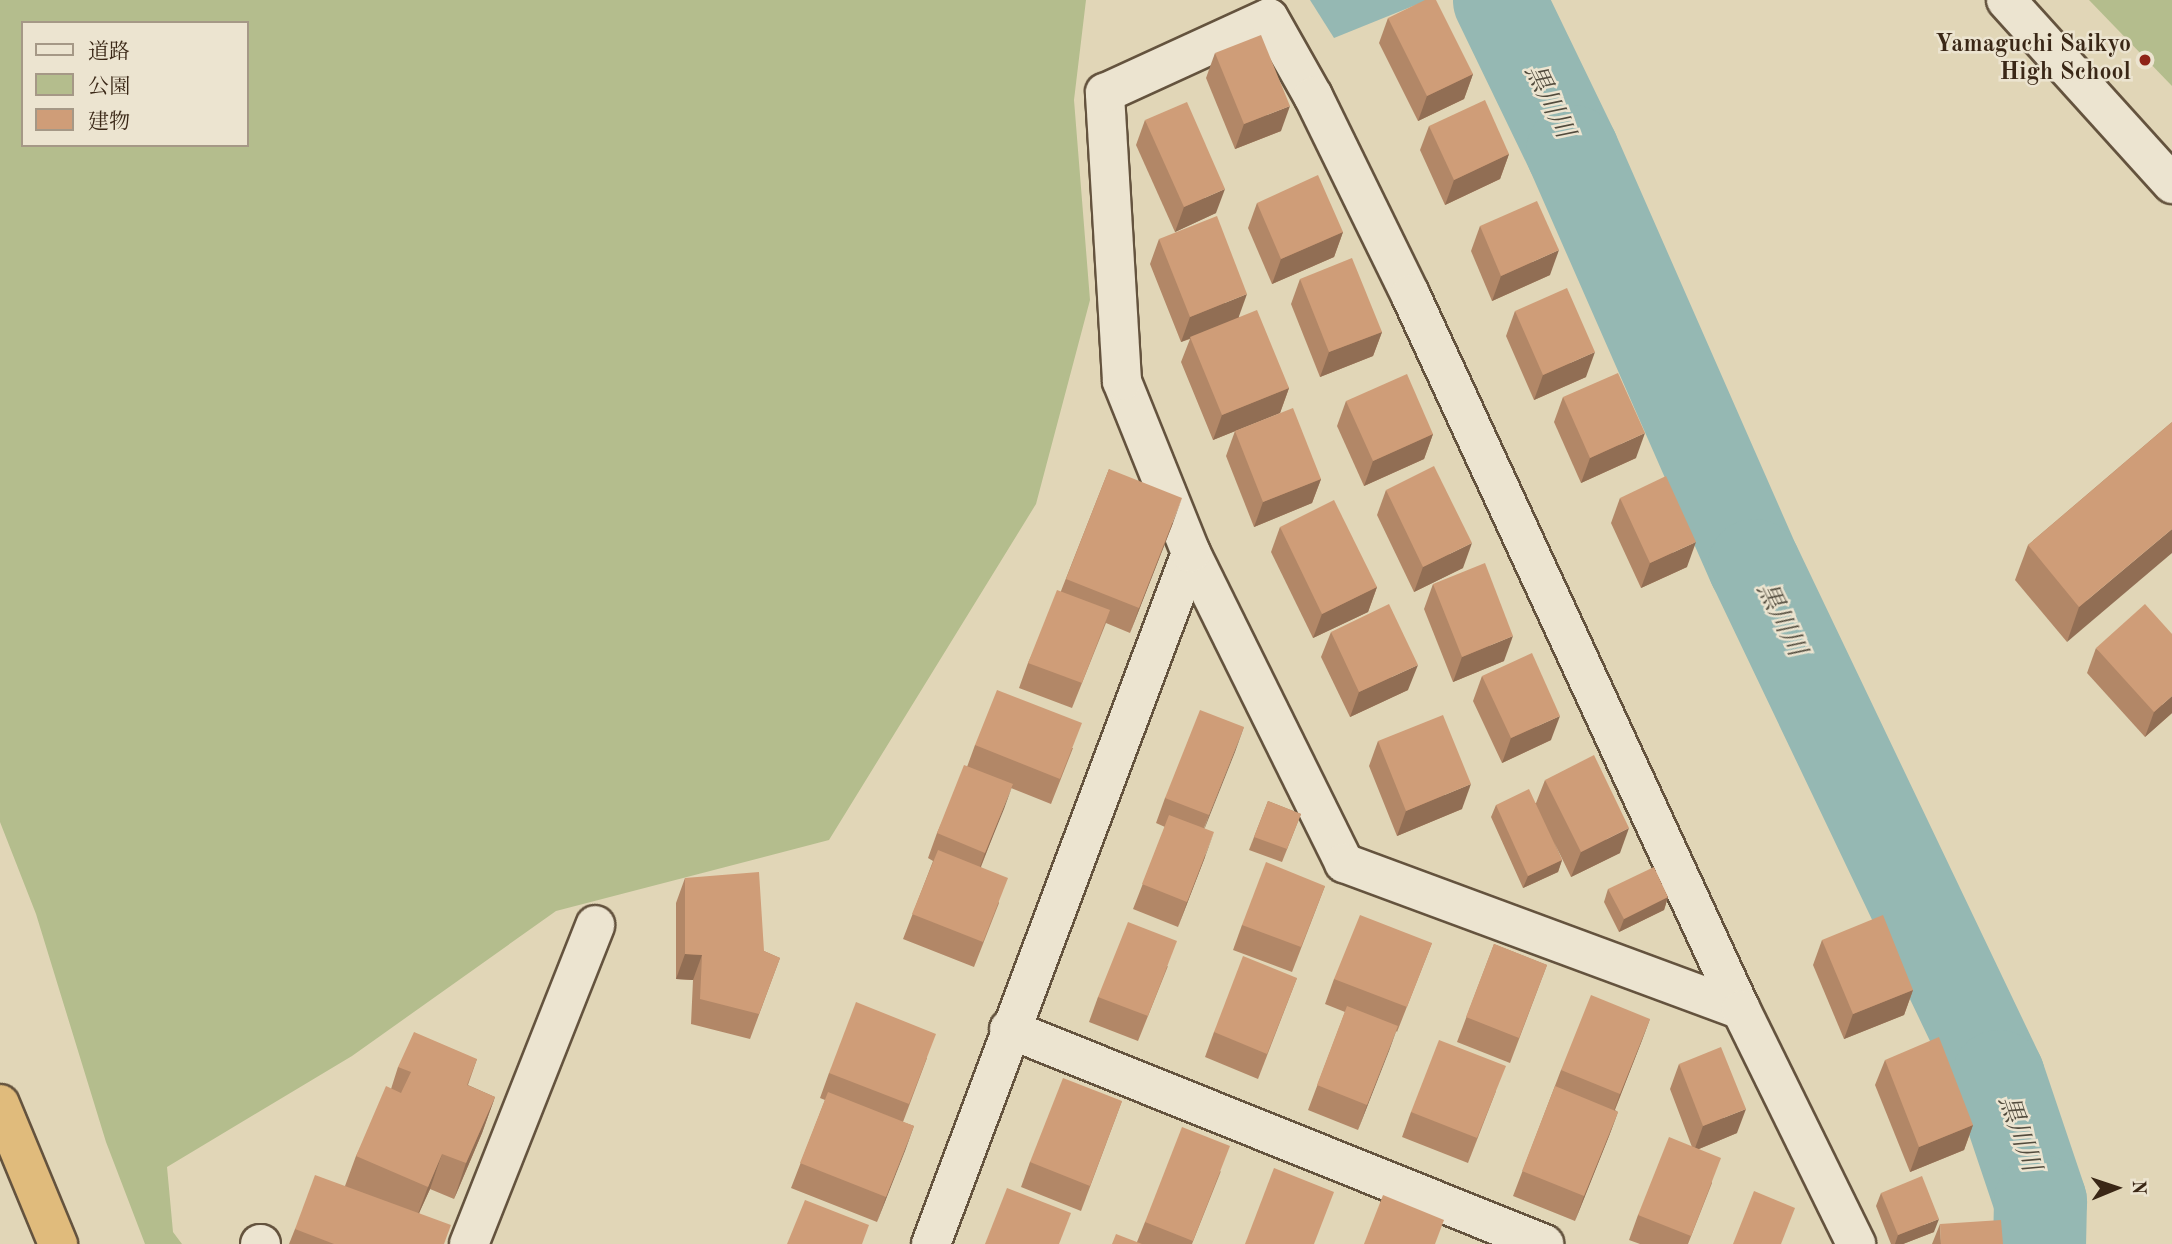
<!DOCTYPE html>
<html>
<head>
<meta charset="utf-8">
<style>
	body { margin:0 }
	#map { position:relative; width:2172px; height:1244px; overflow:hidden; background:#e1d6b7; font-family:"Old Standard TT","Noto Serif JP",serif }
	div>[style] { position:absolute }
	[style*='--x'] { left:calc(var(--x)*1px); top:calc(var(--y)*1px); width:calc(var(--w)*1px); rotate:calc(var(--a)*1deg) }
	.green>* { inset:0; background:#b4bd8d }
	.water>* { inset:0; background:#95b8b3 }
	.river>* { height:93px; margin:-46.5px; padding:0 46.5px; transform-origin:46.5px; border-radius:46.5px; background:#95b8b3 }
	.roads { filter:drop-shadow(2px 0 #64533e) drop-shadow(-2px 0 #64533e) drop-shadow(0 2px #64533e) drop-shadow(0 -2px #64533e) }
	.minor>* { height:38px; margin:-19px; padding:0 19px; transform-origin:19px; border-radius:19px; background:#ece4d0 }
	.motorway>* { height:38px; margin:-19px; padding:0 19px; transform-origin:19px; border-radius:19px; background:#e0bb7c }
	.wall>* { inset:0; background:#b28767 }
	.shaded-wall>* { inset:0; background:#916e54 }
	.building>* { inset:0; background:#cf9d78 }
	.dots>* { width:19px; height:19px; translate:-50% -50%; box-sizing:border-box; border:4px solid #ece4d0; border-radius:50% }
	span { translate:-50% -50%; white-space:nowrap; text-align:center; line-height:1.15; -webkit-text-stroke:5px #ece4d0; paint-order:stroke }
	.poi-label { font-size:24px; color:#3a2716; font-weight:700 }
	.right { translate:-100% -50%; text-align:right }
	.water-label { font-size:26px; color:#514b3d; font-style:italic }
	.legend { position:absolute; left:21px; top:21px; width:228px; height:126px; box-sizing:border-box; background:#ece4d0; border:2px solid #a59886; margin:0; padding:9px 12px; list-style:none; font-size:21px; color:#3a2716 }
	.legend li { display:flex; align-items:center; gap:14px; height:35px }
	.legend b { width:35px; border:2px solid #a59886 }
	.north { position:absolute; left:2081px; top:1153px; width:70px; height:70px; -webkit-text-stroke:5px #ece4d0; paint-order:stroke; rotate:88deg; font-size:19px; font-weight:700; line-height:28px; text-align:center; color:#3a2716 }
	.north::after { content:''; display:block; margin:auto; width:24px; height:32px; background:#3a2716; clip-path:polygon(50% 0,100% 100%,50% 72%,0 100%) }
</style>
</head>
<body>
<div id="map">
	<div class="green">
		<div style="clip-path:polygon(evenodd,0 0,1086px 0,1074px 100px,1090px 300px,1036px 504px,829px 840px,556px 911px,352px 1056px,167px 1167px,173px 1232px,182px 1244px,145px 1244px,106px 1142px,36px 914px,0 822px,0 0,23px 23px,247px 23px,247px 145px,23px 145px,23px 23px)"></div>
		<div style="clip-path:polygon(2089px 0,2172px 0,2172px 86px)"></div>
	</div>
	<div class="water">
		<div style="clip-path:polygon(1310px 0,1428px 0,1334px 38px)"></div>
	</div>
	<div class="river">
		<div style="--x:1499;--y:0;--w:168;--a:64.2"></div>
		<div style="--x:1572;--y:151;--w:452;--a:66.3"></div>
		<div style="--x:1754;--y:565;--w:566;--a:64.48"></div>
		<div style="--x:1998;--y:1076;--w:132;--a:71.4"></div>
		<div style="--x:2040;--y:1201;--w:43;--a:91.3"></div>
	</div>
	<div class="roads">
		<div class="minor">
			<div style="--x:2006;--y:0;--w:248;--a:47.9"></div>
			<div style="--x:1191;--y:553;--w:346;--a:63.7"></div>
			<div style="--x:1344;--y:863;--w:423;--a:20.3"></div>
			<div style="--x:1009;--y:1029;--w:577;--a:21.89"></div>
			<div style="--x:260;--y:1244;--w:1;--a:0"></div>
			<div style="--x:469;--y:1244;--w:343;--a:-68.4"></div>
			<div style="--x:931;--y:1244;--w:738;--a:-69.38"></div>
			<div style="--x:1191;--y:553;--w:185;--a:-111.9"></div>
			<div style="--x:1122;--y:381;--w:289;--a:-93.4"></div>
			<div style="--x:1105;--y:93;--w:180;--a:-24.6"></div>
			<div style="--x:1269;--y:18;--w:90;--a:60.6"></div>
			<div style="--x:1313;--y:96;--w:220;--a:63.9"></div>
			<div style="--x:1410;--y:294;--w:789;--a:65.19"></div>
			<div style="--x:1741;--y:1010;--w:261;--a:63.8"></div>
		</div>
		<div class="motorway">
			<div style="--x:0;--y:1104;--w:152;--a:67.5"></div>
		</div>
	</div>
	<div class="wall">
		<div style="clip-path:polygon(1388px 18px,1473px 74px,1464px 99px,1418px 121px,1379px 43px)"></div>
		<div style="clip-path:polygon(1215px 53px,1281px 131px,1235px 149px,1206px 78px)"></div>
		<div style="clip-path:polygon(1145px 120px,1216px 213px,1175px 232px,1136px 145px)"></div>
		<div style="clip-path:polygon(1429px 126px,1509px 154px,1500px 179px,1445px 205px,1420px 150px)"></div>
		<div style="clip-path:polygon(1257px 203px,1343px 232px,1334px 257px,1272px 284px,1248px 228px)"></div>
		<div style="clip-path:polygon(1480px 226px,1550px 275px,1492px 301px,1471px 251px)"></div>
		<div style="clip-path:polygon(1159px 239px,1239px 317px,1289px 388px,1280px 413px,1213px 440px,1181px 362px,1190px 339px,1181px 342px,1150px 264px)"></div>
		<div style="clip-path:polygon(1300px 279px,1382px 332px,1373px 356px,1320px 377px,1291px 304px)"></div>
		<div style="clip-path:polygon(1515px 311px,1586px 377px,1534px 400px,1506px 336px)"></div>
		<div style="clip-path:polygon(1563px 397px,1636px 458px,1581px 483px,1554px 422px)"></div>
		<div style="clip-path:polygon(1346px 401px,1433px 434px,1424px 459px,1364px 486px,1337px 426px)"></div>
		<div style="clip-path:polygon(2172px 422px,2067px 642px,2015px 580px,2028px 545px)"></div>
		<div style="clip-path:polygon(1235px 431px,1321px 479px,1312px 503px,1254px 527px,1226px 456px)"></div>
		<div style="clip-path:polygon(1109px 469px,1173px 523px,1130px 633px,1106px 623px,1072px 708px,1019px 688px,1028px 663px,1061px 591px)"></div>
		<div style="clip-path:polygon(1386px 490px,1463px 568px,1414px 592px,1377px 515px)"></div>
		<div style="clip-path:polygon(1620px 498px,1687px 567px,1641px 588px,1611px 523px)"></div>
		<div style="clip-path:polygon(1280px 527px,1377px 587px,1368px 612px,1313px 638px,1271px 552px)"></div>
		<div style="clip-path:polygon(1433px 584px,1504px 661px,1453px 682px,1424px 609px)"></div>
		<div style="clip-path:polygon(1331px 632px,1408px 690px,1350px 717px,1321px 657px)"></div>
		<div style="clip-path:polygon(2096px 648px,2172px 713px,2145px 737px,2087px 673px)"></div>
		<div style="clip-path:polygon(1482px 676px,1551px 740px,1502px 763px,1473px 701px)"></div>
		<div style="clip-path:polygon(1244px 727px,1204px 828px,1205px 857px,1178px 927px,1133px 909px,1165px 827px,1156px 823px,1165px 798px)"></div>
		<div style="clip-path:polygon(1378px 741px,1462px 809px,1397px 836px,1369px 766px)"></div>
		<div style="clip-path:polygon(975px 745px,1073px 748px,1051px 804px,1011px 788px,981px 867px,999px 903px,974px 967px,903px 939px,933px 861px,928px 858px,937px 833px,967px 767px)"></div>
		<div style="clip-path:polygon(1545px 780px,1620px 853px,1571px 877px,1554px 842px,1562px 860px,1558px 872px,1523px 888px,1491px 817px,1496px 805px,1536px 803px)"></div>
		<div style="clip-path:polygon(1268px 801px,1301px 814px,1282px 862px,1249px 850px)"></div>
		<div style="clip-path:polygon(685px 878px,764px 951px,780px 958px,750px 1039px,691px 1024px,693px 980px,676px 979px,676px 903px)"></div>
		<div style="clip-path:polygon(1325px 886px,1292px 972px,1233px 950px,1242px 925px)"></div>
		<div style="clip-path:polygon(1608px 889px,1668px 897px,1664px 910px,1619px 932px,1604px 902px)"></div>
		<div style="clip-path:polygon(1822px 940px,1913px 990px,1904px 1015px,1844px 1039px,1813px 965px)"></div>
		<div style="clip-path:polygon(1432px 943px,1397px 1032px,1396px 1031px,1358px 1130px,1308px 1110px,1345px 1012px,1325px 1004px,1334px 979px)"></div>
		<div style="clip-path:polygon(1494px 944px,1547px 965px,1510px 1063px,1457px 1042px)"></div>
		<div style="clip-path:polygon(1168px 966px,1138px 1041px,1089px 1022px,1098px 997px)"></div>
		<div style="clip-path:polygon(1297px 978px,1258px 1079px,1205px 1057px,1214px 1032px)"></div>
		<div style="clip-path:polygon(1650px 1019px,1615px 1110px,1618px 1112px,1609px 1136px,1575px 1221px,1513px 1196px,1561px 1070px)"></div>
		<div style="clip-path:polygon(927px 1058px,903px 1122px,914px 1126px,877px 1222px,791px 1188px,825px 1100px,820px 1098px,829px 1073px)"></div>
		<div style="clip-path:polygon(477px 1059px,468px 1085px,495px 1097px,482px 1133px,454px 1199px,430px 1189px,419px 1213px,444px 1244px,289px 1244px,295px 1229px,345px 1186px,356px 1156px,391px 1089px,398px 1067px)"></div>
		<div style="clip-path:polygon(1885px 1060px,1973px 1125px,1964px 1150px,1910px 1172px,1875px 1085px)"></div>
		<div style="clip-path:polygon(1679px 1064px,1737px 1133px,1699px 1149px,1712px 1183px,1688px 1244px,1640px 1244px,1629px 1240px,1638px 1215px,1692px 1147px,1670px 1089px)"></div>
		<div style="clip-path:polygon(1496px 1091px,1468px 1163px,1402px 1137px,1411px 1112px)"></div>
		<div style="clip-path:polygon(1122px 1101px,1081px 1211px,1021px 1187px,1030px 1162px)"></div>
		<div style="clip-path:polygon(1221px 1171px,1192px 1244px,1112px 1244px,1137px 1242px,1145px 1222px)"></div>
		<div style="clip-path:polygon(1881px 1193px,1934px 1232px,1903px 1244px,1891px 1244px,1876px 1206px)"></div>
		<div style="clip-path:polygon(1940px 1224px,1941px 1244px,1932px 1244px)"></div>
	</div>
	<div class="shaded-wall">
		<div style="clip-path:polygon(1473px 74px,1464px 99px,1418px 121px,1427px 96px)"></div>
		<div style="clip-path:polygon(1290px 106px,1281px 131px,1235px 149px,1244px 124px)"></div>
		<div style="clip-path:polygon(1509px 154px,1500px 179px,1445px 205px,1454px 180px)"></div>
		<div style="clip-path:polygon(1225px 189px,1216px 213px,1175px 232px,1184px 207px)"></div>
		<div style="clip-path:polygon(1343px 232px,1334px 257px,1272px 284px,1281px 259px)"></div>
		<div style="clip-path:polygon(1559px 250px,1550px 275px,1492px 301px,1501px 276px)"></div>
		<div style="clip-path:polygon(1247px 294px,1238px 319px,1181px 342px,1190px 317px)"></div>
		<div style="clip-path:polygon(1382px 332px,1373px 356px,1320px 377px,1329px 352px)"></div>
		<div style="clip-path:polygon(1595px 352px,1586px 377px,1534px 400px,1543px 375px)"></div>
		<div style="clip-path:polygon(1289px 388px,1280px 413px,1213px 440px,1222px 415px)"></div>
		<div style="clip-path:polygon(1645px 433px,1636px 458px,1581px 483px,1590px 458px)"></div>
		<div style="clip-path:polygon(1433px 434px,1424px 459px,1364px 486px,1373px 461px)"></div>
		<div style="clip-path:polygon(1321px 479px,1312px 503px,1254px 527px,1263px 502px)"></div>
		<div style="clip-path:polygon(1182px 498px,1173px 523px,1130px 633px,1139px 608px)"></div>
		<div style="clip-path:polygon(2172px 529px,2172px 553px,2067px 642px,2079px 607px)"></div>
		<div style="clip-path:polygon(1696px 542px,1687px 567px,1641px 588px,1650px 563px)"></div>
		<div style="clip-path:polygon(1472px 543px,1463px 568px,1414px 592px,1423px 567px)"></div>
		<div style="clip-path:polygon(1377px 587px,1368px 612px,1313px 638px,1322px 614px)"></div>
		<div style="clip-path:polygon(1513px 636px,1504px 661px,1453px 682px,1462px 657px)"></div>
		<div style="clip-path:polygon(1418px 665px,1408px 690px,1350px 717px,1359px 692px)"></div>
		<div style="clip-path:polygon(2172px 696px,2172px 713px,2145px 737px,2154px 712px)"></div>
		<div style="clip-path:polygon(1560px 716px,1551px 740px,1502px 763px,1511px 738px)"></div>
		<div style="clip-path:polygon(1244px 727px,1235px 752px,1200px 840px,1209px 815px)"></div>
		<div style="clip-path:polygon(1013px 784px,1004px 809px,976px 878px,985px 853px)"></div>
		<div style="clip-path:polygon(1471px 784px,1462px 809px,1397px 836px,1406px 811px)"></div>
		<div style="clip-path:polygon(1629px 828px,1620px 853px,1571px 877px,1581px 852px)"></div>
		<div style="clip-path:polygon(1214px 832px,1205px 857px,1178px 927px,1187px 902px)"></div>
		<div style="clip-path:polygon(1562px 860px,1558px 872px,1523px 888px,1528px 876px)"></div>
		<div style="clip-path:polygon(1668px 897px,1664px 910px,1619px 932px,1624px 919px)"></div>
		<div style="clip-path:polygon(685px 954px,702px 955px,693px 980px,676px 979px)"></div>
		<div style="clip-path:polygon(1913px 990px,1904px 1015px,1844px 1039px,1853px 1014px)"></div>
		<div style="clip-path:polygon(1650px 1019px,1641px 1043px,1611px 1119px,1620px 1094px)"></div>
		<div style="clip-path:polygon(1398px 1026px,1389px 1051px,1358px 1130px,1367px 1105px)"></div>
		<div style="clip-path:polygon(495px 1097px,482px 1133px,454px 1199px,466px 1163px)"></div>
		<div style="clip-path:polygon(1746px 1109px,1737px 1133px,1694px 1151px,1703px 1126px)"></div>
		<div style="clip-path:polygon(1618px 1112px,1609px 1136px,1575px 1221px,1584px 1196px)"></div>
		<div style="clip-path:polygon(1973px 1125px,1964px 1150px,1910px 1172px,1919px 1147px)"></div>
		<div style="clip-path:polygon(914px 1126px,905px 1151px,877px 1222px,886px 1197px)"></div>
		<div style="clip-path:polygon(442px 1154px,430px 1189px,415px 1222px,428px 1187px)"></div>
		<div style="clip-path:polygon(1939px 1219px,1934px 1232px,1903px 1244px,1895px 1244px,1898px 1235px)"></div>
	</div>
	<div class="building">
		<div style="clip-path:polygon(1425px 0,1436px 0,1473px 74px,1427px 96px,1388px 18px)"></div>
		<div style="clip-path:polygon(1261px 35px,1290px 106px,1244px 124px,1215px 53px)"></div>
		<div style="clip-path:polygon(1485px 100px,1509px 154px,1454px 180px,1429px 126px)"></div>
		<div style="clip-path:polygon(1187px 102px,1225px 189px,1184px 207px,1145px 120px)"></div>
		<div style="clip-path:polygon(1318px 175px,1343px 232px,1281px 259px,1257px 203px)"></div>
		<div style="clip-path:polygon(1537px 201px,1559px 250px,1501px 276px,1480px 226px)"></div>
		<div style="clip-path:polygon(1217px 216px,1247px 294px,1190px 317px,1159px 239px)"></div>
		<div style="clip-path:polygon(1352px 258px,1382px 332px,1329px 352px,1300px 279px)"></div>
		<div style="clip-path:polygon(1567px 288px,1595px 352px,1543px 375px,1515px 311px)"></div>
		<div style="clip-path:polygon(1257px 310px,1289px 388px,1222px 415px,1190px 337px)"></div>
		<div style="clip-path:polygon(1618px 373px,1645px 433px,1590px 458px,1563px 397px)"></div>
		<div style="clip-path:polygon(1407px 374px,1433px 434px,1373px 461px,1346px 401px)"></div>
		<div style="clip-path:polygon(1293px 408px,1321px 479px,1263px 502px,1235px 431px)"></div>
		<div style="clip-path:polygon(2172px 422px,2172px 529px,2079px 607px,2028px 545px)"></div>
		<div style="clip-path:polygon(1434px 466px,1472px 543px,1423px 567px,1386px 490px)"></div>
		<div style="clip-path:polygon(1109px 469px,1182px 498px,1139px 608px,1066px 579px)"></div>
		<div style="clip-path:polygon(1666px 476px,1696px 542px,1650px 563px,1620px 498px)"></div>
		<div style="clip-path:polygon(1334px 500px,1377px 587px,1322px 614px,1280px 527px)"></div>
		<div style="clip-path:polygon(1485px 563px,1513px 636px,1462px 657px,1433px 584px)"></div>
		<div style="clip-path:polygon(1057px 590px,1110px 610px,1082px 683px,1028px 663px)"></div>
		<div style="clip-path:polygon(1389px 604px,1418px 665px,1359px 692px,1331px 632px)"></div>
		<div style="clip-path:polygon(2145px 604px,2172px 634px,2172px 696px,2154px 712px,2096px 648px)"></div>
		<div style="clip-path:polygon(1532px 653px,1560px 716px,1511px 738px,1482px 676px)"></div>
		<div style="clip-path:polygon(997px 690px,1082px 723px,1060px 779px,975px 745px)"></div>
		<div style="clip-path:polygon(1200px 710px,1244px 727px,1209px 815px,1165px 798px)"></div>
		<div style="clip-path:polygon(1443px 715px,1471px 784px,1406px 811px,1378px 741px)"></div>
		<div style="clip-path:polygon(1594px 755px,1629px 828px,1581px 852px,1545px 780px)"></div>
		<div style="clip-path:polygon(964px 765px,1013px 784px,985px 853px,937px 833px)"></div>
		<div style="clip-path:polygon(1529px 789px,1562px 860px,1528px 876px,1496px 805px)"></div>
		<div style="clip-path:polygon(1268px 801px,1301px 814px,1287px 849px,1254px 837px)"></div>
		<div style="clip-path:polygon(1169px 815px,1214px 832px,1187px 902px,1142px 884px)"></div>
		<div style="clip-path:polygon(938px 850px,1008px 878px,983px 942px,912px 914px)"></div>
		<div style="clip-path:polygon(1266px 862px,1325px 886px,1301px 947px,1242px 925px)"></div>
		<div style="clip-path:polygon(1654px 867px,1668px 897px,1624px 919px,1608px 889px)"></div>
		<div style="clip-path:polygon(759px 872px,764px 951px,780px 958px,759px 1014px,700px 999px,702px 955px,685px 954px,685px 878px)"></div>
		<div style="clip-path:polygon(1360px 915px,1432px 943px,1407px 1007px,1334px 979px)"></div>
		<div style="clip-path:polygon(1883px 915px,1913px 990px,1853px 1014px,1822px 940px)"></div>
		<div style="clip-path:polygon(1128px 922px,1177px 941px,1148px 1016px,1098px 997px)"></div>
		<div style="clip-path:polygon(1494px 944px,1547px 965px,1519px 1038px,1466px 1017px)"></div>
		<div style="clip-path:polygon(1243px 956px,1297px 978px,1267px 1054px,1214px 1032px)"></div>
		<div style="clip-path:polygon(1591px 995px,1650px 1019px,1620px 1094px,1561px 1070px)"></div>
		<div style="clip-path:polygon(856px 1002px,936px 1034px,909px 1104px,829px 1073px)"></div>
		<div style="clip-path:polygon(1347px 1006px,1398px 1026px,1367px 1105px,1317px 1085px)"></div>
		<div style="clip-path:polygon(414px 1032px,477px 1059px,467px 1085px,495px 1097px,466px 1163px,442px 1154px,428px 1187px,356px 1156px,386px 1086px,401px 1093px,411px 1072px,398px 1067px)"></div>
		<div style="clip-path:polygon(1939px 1037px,1973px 1125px,1919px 1147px,1885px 1060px)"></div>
		<div style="clip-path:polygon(1439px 1040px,1506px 1066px,1477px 1138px,1411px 1112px)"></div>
		<div style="clip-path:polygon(1721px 1047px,1746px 1109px,1703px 1126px,1679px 1064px)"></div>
		<div style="clip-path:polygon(1063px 1078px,1122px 1101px,1090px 1186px,1030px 1162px)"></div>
		<div style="clip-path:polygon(1555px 1086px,1618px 1112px,1584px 1196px,1522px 1171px)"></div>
		<div style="clip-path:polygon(828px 1092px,914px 1126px,886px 1197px,800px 1163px)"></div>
		<div style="clip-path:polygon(1182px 1127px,1230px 1146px,1193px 1241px,1145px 1222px)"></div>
		<div style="clip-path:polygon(1669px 1137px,1721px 1158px,1691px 1236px,1638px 1215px)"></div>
		<div style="clip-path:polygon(1274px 1168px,1334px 1192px,1314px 1244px,1245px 1244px)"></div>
		<div style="clip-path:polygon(315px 1175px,451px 1225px,444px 1244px,334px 1244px,295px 1229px)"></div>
		<div style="clip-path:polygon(1922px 1176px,1939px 1219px,1898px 1235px,1881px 1193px)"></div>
		<div style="clip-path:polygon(1007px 1188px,1071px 1213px,1059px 1244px,985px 1244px)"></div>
		<div style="clip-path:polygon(1754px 1191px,1795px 1208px,1781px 1244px,1733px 1244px)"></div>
		<div style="clip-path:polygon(1383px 1195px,1444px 1220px,1435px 1244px,1364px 1244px)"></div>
		<div style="clip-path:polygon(805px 1200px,869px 1225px,862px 1244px,787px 1244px)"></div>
		<div style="clip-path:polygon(2001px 1220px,2003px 1244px,1941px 1244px,1940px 1224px)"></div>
		<div style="clip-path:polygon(1116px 1234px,1142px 1244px,1112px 1244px)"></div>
	</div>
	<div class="dots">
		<div style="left:2145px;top:60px;background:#8f2418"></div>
	</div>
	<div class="poi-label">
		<span class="right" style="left:2131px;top:60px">Yamaguchi Saikyo<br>High School</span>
	</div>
	<div class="water-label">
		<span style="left:1548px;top:102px;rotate:64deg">黒川川</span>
		<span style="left:1780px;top:620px;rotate:64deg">黒川川</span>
		<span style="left:2018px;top:1134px;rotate:71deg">黒川川</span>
	</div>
	<ul class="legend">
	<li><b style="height:9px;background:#ece4d0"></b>道路</li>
	<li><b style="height:19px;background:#b4bd8d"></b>公園</li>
	<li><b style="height:19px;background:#cf9d78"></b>建物</li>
	</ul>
	<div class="north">N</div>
</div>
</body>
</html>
